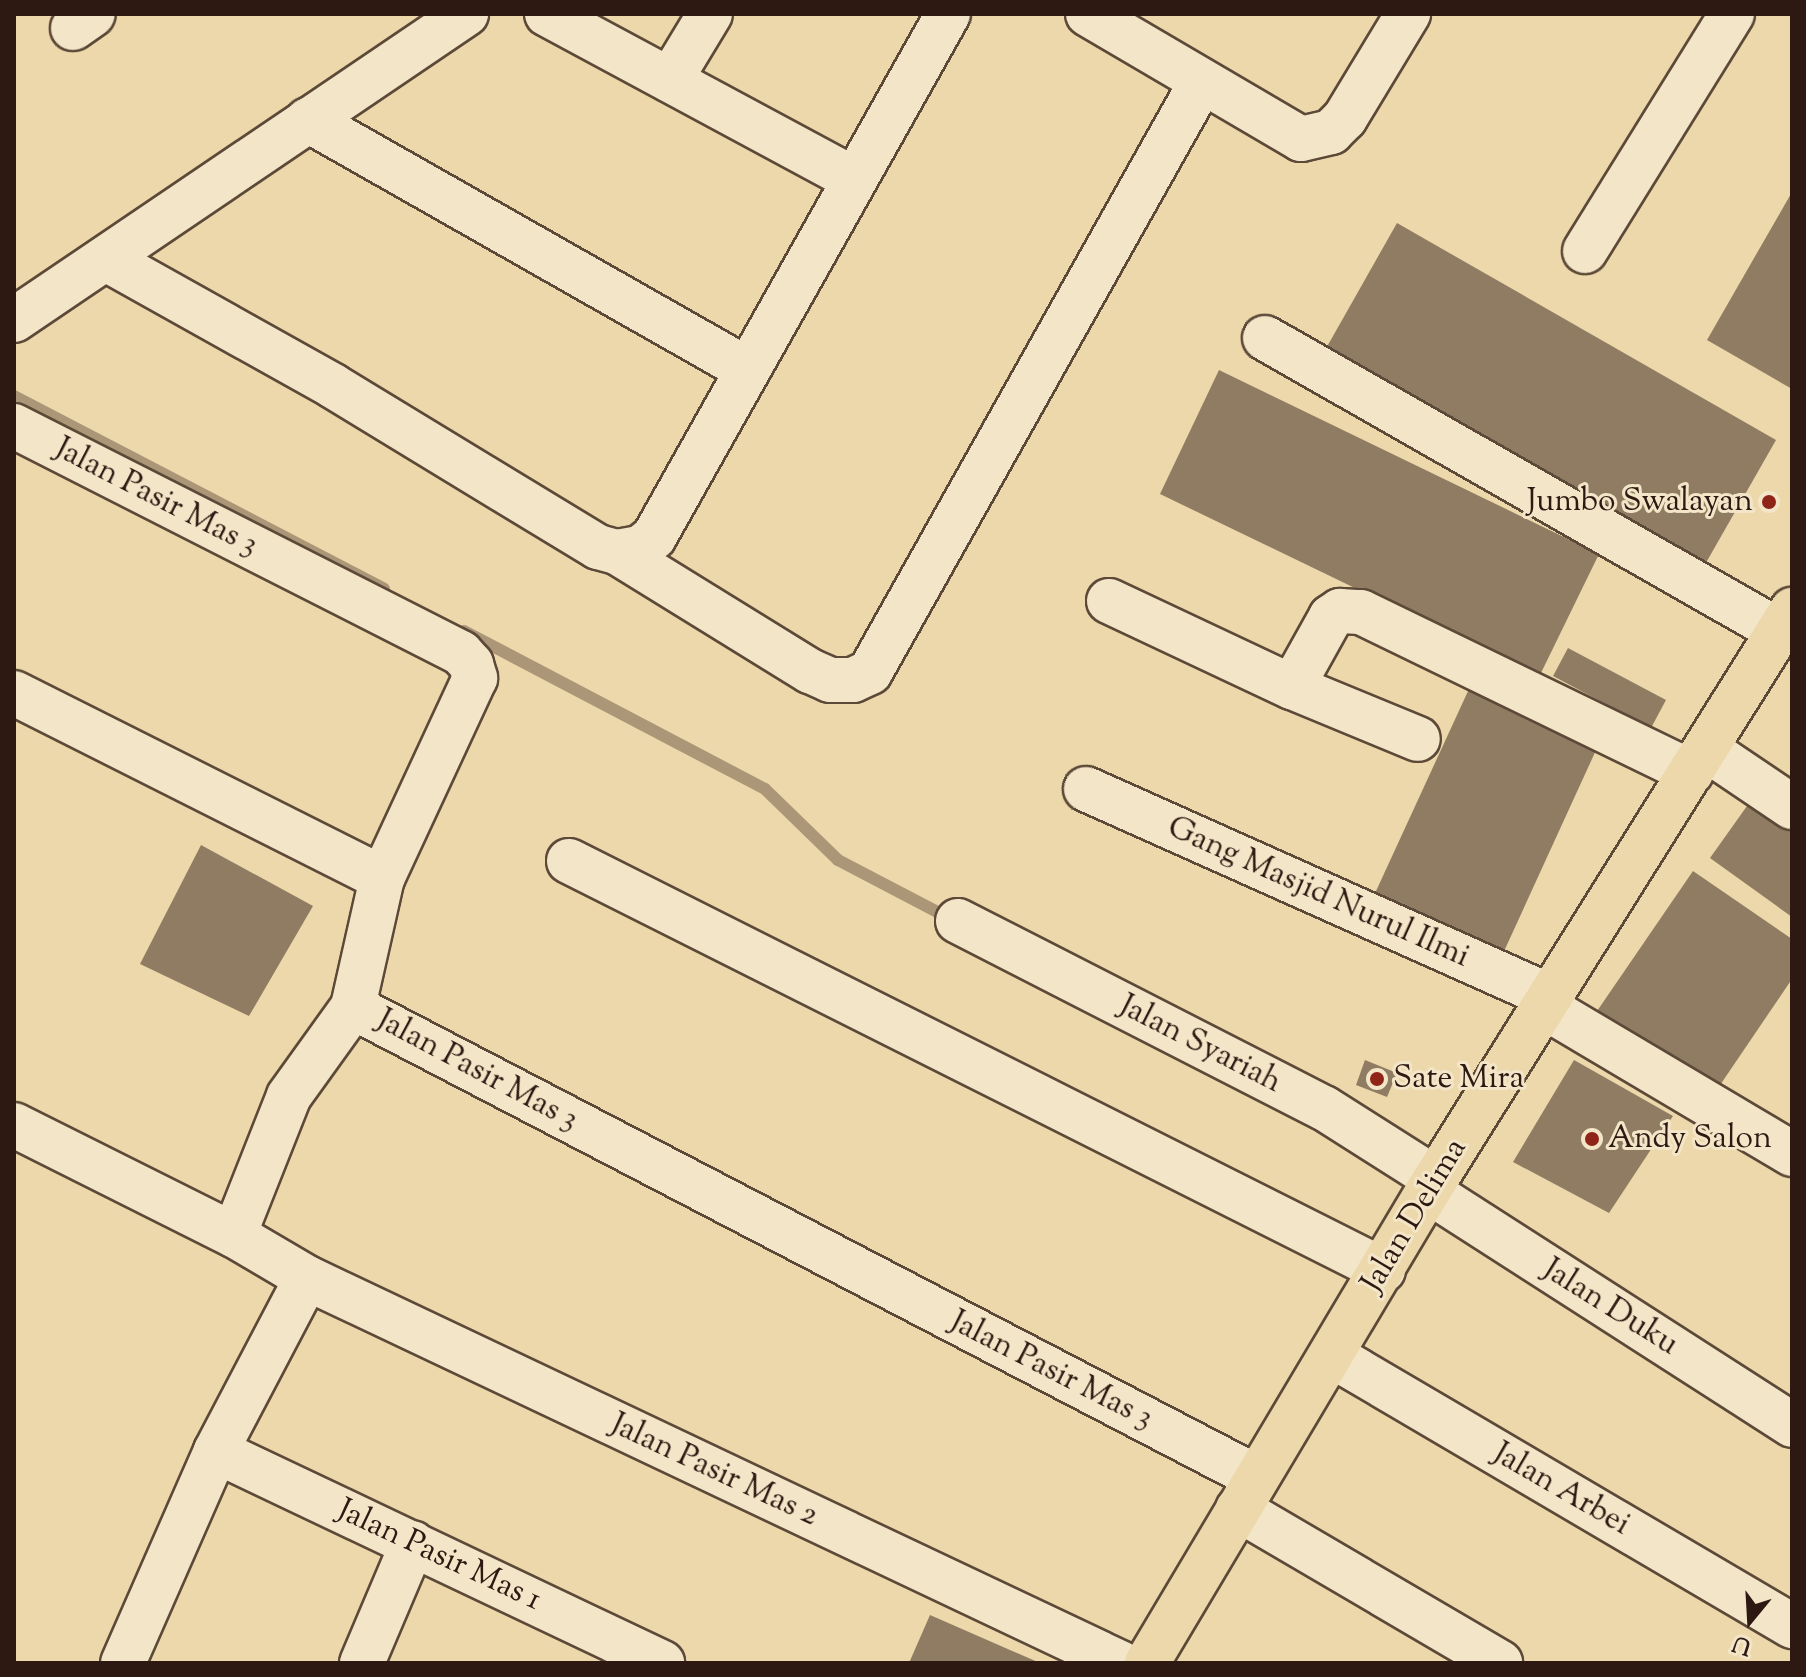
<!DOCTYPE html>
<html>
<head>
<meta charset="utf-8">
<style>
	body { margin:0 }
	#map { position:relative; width:1806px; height:1677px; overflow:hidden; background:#ecd8ab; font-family:"Sorts Mill Goudy",serif }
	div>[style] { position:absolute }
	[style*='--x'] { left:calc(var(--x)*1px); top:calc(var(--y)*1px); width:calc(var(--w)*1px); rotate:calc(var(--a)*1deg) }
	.stream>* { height:12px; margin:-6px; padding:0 6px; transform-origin:6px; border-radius:6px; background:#ab9777 }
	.building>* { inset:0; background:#907c62 }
	.roads { filter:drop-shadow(2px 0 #5d4938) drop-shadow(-2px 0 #5d4938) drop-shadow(0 2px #5d4938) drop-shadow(0 -2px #5d4938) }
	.minor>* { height:44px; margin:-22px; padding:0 22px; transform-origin:22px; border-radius:22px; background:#f3e6c8 }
	.major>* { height:44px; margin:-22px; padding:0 22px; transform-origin:22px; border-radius:22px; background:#ecd8ab }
	.dots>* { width:22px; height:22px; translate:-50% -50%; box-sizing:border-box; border:4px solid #f3e6c8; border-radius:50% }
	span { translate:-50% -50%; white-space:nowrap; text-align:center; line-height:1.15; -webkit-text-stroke:6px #f3e6c8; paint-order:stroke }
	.street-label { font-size:32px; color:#2d1912 }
	.poi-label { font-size:32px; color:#2d1912 }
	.right { translate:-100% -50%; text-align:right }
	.left { translate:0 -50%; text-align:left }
	.frame { position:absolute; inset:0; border:16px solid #2d1912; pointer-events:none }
	.north { position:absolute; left:1710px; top:1581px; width:80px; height:80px; -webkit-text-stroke:6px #f3e6c8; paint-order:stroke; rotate:198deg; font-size:22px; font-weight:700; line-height:32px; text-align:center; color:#2d1912 }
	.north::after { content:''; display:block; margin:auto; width:28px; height:36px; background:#2d1912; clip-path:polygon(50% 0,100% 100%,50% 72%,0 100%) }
</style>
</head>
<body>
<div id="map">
	<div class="stream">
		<div style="--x:14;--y:396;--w:417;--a:27.5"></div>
		<div style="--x:464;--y:631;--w:340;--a:27.7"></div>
		<div style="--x:765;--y:789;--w:102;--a:44.2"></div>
		<div style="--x:838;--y:860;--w:127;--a:27.6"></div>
	</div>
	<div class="building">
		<div style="clip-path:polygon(1792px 192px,1792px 389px,1707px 340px)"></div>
		<div style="clip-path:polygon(1397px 223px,1776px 440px,1703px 568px,1324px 352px)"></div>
		<div style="clip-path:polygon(1219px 370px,1599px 554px,1539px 677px,1160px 494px)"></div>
		<div style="clip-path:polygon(1568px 648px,1666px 700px,1651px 728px,1553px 676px)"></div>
		<div style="clip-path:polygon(1469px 689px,1597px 748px,1500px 960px,1371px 902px)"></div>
		<div style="clip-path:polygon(1752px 799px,1792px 828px,1792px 917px,1710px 858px)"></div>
		<div style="clip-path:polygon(201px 845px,313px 906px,249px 1016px,140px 964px)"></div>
		<div style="clip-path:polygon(1693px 871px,1792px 939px,1792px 979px,1714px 1094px,1595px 1014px)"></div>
		<div style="clip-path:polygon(1365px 1060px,1397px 1073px,1387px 1097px,1356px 1085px)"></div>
		<div style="clip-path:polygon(1574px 1060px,1673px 1116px,1609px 1213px,1513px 1162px)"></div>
		<div style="clip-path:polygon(930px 1615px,1040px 1663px,909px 1663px)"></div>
	</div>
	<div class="roads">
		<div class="minor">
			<div style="--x:547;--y:14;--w:349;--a:28.3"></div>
			<div style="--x:1088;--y:14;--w:247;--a:30.4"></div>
			<div style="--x:1301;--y:139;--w:31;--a:-13"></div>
			<div style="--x:1331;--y:132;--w:20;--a:-45"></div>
			<div style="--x:1345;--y:118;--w:122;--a:-58.8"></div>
			<div style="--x:73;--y:28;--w:24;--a:-35"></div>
			<div style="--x:670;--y:80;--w:77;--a:-58.8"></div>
			<div style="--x:308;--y:120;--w:506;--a:29.6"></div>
			<div style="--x:1585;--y:251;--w:279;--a:-58.2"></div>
			<div style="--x:108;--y:260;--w:258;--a:29.2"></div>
			<div style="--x:333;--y:386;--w:310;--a:31.3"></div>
			<div style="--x:598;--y:547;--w:20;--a:15"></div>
			<div style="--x:617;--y:552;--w:23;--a:-10"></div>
			<div style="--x:640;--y:548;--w:18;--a:-38"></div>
			<div style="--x:654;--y:537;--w:600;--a:-60.66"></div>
			<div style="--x:14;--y:320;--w:546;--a:-34.1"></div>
			<div style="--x:1265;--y:338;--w:592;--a:29.68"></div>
			<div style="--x:14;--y:426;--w:501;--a:26.92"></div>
			<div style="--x:461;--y:653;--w:15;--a:48"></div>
			<div style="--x:471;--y:664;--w:15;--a:74"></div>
			<div style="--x:475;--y:678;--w:221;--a:114.9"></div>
			<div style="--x:382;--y:878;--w:132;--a:102.7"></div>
			<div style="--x:353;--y:1007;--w:1018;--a:27.5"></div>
			<div style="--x:617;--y:552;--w:227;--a:31.7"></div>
			<div style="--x:810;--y:671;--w:22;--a:24"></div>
			<div style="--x:830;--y:680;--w:23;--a:0"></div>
			<div style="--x:853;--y:680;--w:19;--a:-25"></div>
			<div style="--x:870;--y:672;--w:676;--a:-60.67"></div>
			<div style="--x:1109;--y:601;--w:202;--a:25.2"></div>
			<div style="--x:1292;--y:687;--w:80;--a:-60.9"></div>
			<div style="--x:1331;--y:617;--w:11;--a:-34"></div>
			<div style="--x:1340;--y:611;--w:21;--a:3"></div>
			<div style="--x:1361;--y:612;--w:367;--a:25.9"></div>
			<div style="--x:1292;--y:687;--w:136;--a:22.4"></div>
			<div style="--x:14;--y:693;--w:412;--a:26.7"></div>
			<div style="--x:1706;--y:749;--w:104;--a:34"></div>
			<div style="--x:1086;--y:789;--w:507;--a:24.09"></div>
			<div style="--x:569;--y:861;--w:911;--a:26.68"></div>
			<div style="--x:958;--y:921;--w:411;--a:27.1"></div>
			<div style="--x:1324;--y:1108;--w:133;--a:32.4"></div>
			<div style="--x:1543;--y:1006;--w:290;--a:30.7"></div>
			<div style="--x:14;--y:1125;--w:246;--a:26.6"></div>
			<div style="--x:234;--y:1235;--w:85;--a:30.5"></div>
			<div style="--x:307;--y:1278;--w:900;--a:25.34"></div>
			<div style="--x:1428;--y:1191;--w:433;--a:32.7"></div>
			<div style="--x:234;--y:1235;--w:149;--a:-68.4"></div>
			<div style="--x:289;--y:1096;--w:110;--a:-54.3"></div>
			<div style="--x:1331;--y:1355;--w:535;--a:30.45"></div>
			<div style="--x:216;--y:1451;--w:494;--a:25.4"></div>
			<div style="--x:1238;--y:1509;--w:304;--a:30.4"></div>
			<div style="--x:123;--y:1663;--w:232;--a:-66.3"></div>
			<div style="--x:216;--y:1451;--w:195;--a:-62.3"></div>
			<div style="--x:362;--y:1663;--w:130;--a:-67"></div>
		</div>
		<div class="major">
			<div style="--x:1147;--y:1663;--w:549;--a:-59.23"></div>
			<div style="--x:1428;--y:1191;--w:686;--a:-57.93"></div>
		</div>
	</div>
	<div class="dots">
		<div style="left:1769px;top:502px;background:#8f2418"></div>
		<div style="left:1377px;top:1079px;background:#8f2418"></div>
		<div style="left:1592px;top:1139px;background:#8f2418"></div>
	</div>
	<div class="street-label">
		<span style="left:156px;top:498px;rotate:27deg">Jalan Pasir Mas 3</span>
		<span style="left:1318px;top:893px;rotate:24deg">Gang Masjid Nurul Ilmi</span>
		<span style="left:1200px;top:1045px;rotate:27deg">Jalan Syariah</span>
		<span style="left:477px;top:1071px;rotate:28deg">Jalan Pasir Mas 3</span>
		<span style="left:1415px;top:1216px;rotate:-59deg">Jalan Delima</span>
		<span style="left:1610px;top:1308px;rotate:32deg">Jalan Duku</span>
		<span style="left:1051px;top:1371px;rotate:27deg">Jalan Pasir Mas 3</span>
		<span style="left:714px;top:1471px;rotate:25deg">Jalan Pasir Mas 2</span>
		<span style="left:1561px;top:1490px;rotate:30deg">Jalan Arbei</span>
		<span style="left:439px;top:1556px;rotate:25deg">Jalan Pasir Mas 1</span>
	</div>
	<div class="poi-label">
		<span class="right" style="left:1753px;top:502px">Jumbo Swalayan</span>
		<span class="left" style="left:1393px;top:1079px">Sate Mira</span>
		<span class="left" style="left:1608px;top:1139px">Andy Salon</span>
	</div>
	<div class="frame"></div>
	<div class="north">U</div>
</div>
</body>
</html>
